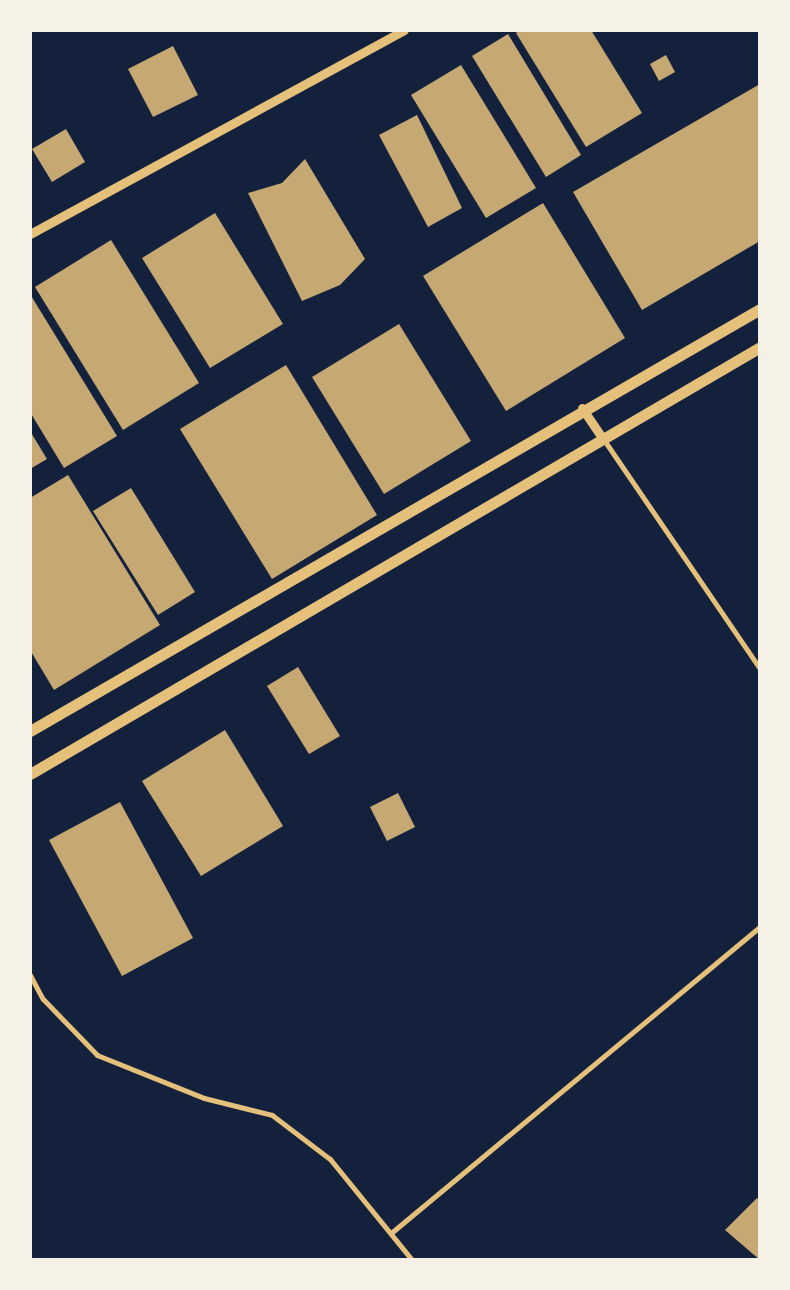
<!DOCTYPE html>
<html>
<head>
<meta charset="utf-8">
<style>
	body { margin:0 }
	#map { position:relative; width:790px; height:1290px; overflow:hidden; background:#14213d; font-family:"DejaVu Sans",sans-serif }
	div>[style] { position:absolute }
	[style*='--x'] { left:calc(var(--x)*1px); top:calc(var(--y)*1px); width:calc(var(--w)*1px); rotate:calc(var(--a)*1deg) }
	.building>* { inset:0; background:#c6a872 }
	.service>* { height:5px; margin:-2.5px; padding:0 2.5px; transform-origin:2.5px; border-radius:2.5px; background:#e5c07b }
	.minor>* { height:9px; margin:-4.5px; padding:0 4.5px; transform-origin:4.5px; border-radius:4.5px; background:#e5c07b }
	.tertiary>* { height:11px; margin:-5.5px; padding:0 5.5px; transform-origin:5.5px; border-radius:5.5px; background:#e5c07b }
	span { translate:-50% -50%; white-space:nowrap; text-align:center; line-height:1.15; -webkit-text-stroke:8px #f6f1e7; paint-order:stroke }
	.frame { position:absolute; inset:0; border:32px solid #f6f1e7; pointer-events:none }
</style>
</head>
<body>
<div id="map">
	<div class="building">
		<div style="clip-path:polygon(520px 30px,591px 30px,642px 113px,586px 147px,516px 33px)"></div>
		<div style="clip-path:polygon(508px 34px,581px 155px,546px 177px,472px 56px)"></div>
		<div style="clip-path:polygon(173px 46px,198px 95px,153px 117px,128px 69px)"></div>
		<div style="clip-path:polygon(666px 55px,675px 72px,659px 81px,650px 64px)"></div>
		<div style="clip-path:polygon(461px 65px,536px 188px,486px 218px,411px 95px)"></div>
		<div style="clip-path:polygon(760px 84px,760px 241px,642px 310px,573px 192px)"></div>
		<div style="clip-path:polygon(417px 115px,462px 208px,428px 227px,379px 135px)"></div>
		<div style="clip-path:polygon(66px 129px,85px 162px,52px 182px,32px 149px)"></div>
		<div style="clip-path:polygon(305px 159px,365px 259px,340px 285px,302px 301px,248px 193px,282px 183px)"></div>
		<div style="clip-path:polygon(543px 203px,625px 338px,506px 411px,423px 276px)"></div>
		<div style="clip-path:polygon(215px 213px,283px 324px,210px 368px,142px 258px)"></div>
		<div style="clip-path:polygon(111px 240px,199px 383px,123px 430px,35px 287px)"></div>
		<div style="clip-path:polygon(30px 294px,117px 436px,64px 468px,30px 412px)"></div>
		<div style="clip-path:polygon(399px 324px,471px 441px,384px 494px,312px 377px)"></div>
		<div style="clip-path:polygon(286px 365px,377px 515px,272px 579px,180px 429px)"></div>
		<div style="clip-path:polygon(30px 431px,47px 459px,30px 469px)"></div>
		<div style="clip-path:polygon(68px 475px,160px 625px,54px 690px,30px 650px,30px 498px)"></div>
		<div style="clip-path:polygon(131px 488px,195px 592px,158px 615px,93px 511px)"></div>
		<div style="clip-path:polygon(298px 667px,340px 736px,309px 754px,267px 686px)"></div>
		<div style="clip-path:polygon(225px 730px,283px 826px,201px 876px,142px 781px)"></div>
		<div style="clip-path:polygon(398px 793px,415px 827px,387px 841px,370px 807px)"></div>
		<div style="clip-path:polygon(120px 802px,193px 938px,122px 976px,49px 840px)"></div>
		<div style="clip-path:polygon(757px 1198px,760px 1201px,760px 1260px,725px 1230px)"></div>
	</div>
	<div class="service">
		<div style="--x:604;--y:440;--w:277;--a:55.7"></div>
		<div style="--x:30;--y:975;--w:27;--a:62"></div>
		<div style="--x:43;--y:999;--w:78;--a:46"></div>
		<div style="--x:97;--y:1055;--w:115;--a:21.9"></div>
		<div style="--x:204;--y:1098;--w:70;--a:14"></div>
		<div style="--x:272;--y:1115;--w:73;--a:37.2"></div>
		<div style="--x:330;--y:1159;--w:130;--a:50.9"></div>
		<div style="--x:391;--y:1233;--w:479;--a:-39.7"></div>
	</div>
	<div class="minor">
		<div style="--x:30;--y:234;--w:426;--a:-28.6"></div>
		<div style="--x:582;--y:408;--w:36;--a:56"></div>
	</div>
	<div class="tertiary">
		<div style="--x:30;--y:731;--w:843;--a:-30.03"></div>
		<div style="--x:30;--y:774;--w:846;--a:-30.32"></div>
	</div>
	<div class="frame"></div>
</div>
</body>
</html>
